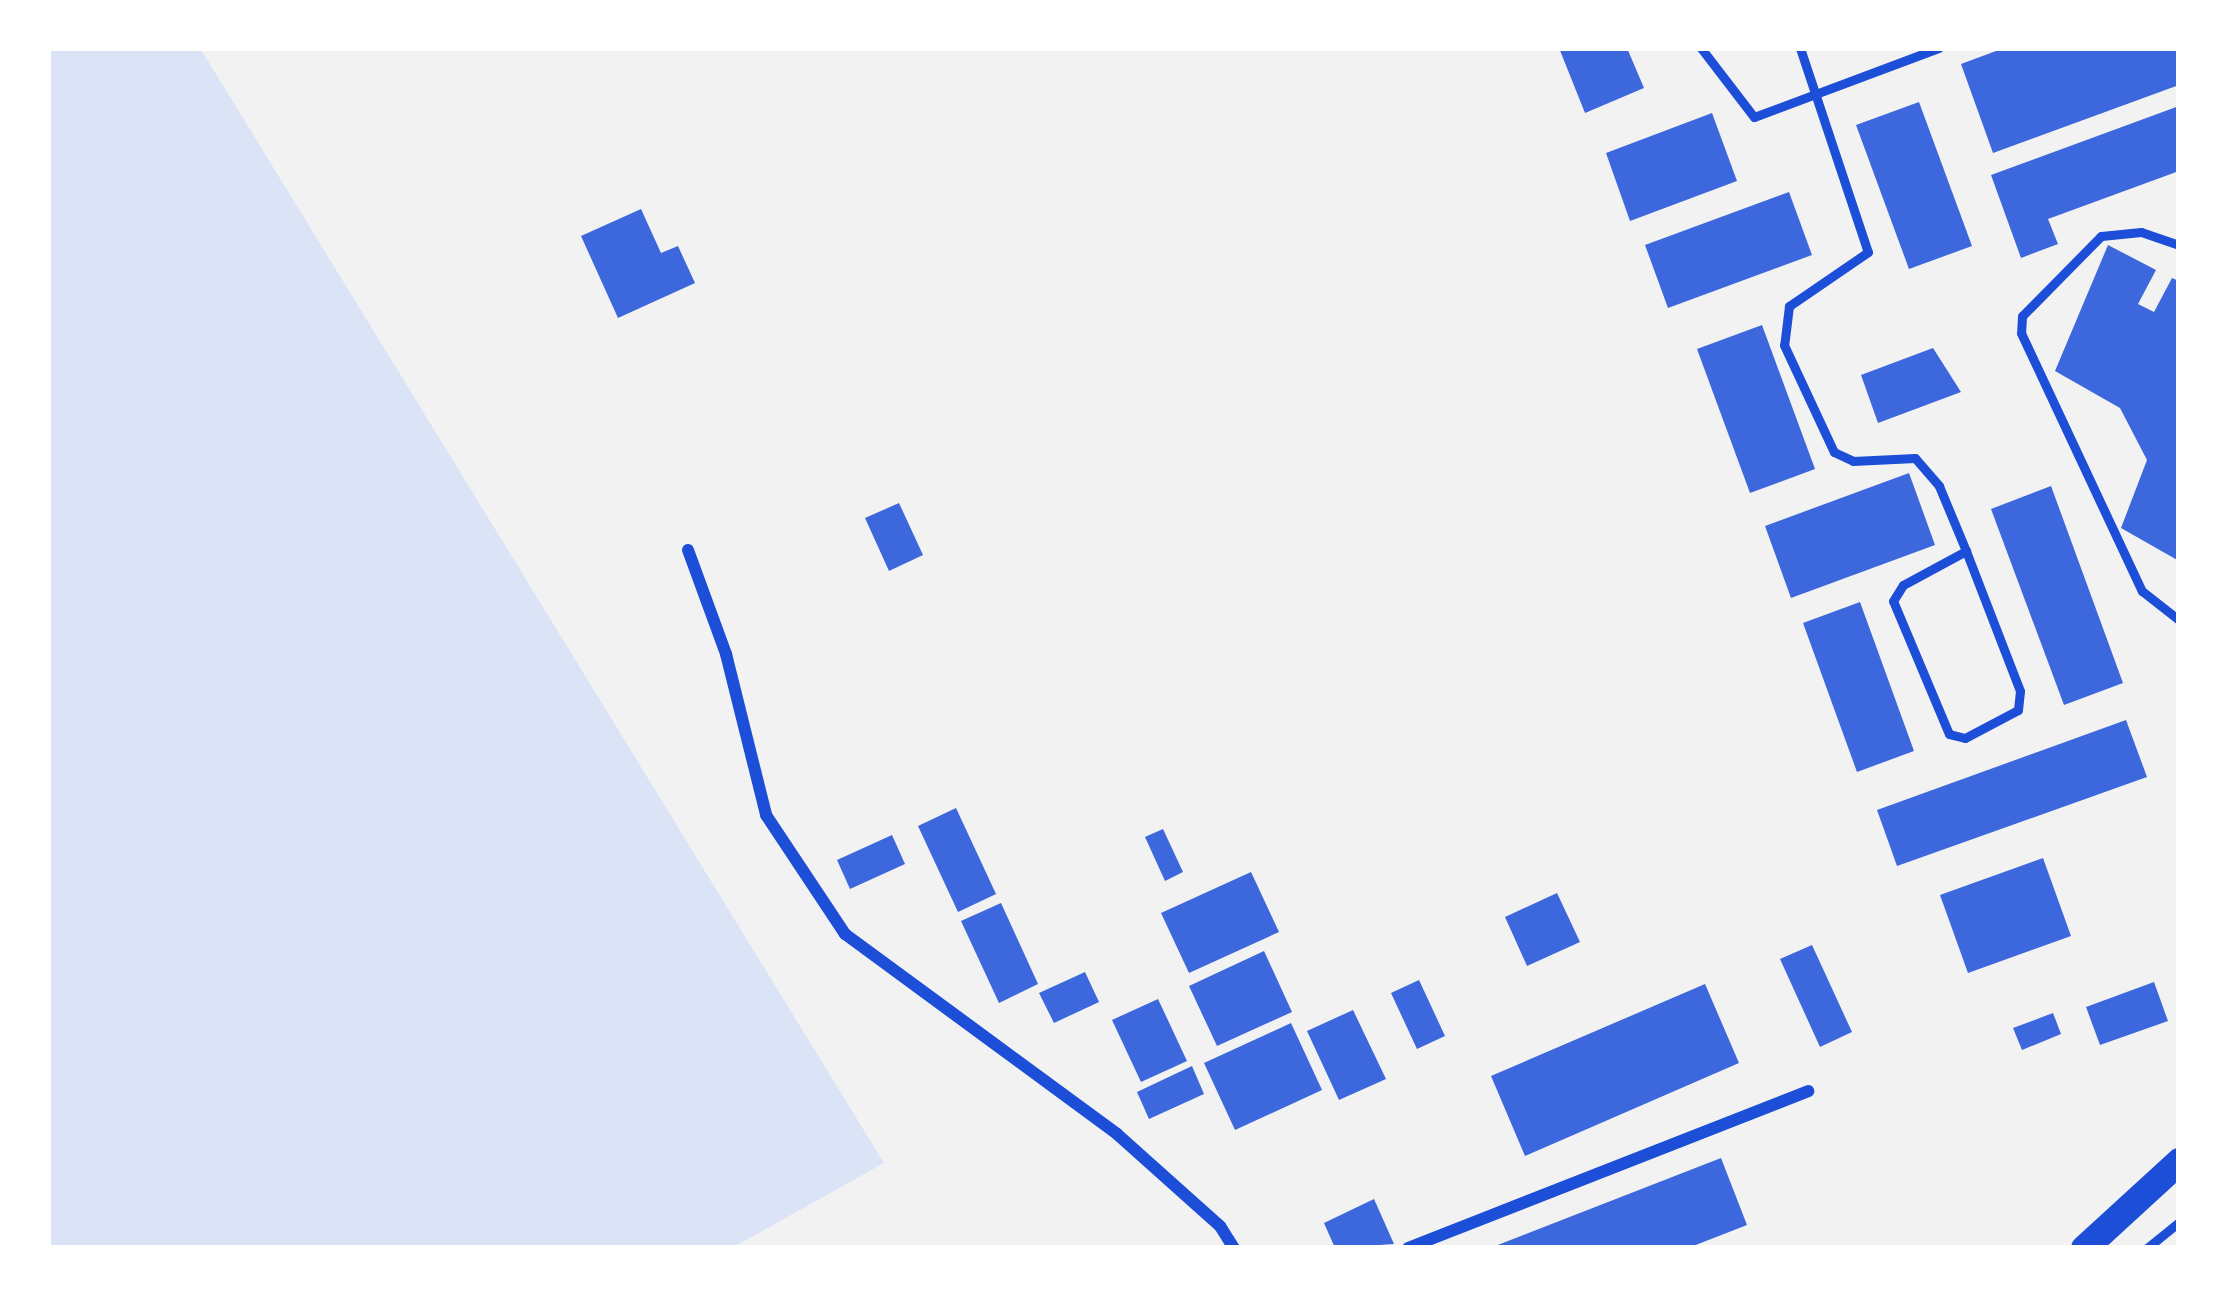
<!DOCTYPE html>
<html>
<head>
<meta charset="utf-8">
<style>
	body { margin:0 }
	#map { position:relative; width:2227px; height:1296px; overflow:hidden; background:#f2f2f2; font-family:"Golos Text",sans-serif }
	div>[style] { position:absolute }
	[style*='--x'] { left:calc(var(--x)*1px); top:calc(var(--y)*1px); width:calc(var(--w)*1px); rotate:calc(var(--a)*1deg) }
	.green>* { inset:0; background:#dbe4f7 }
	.building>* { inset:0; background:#3d67dc }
	.service>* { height:9px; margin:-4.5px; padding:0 4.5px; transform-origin:4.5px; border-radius:4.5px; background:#1d4ed8 }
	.minor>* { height:12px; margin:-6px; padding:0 6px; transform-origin:6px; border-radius:6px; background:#1d4ed8 }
	.primary>* { height:27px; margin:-13.5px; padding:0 13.5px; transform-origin:13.5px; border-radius:13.5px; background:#1d4ed8 }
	span { translate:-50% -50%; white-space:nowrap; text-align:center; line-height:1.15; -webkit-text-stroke:9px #fff; paint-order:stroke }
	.frame { position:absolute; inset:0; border:51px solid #fff; pointer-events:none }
</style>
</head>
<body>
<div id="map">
	<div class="green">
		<div style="clip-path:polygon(48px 48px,200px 48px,884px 1163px,732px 1248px,48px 1248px)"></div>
	</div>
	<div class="building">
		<div style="clip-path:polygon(1559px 48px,1627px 48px,1644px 88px,1585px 113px)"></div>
		<div style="clip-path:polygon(2004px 48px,2179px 48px,2179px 85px,1993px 153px,1961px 64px)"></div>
		<div style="clip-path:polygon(1919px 102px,1972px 246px,1909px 269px,1856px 125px)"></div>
		<div style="clip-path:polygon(2179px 106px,2179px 171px,2048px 219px,2058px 244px,2021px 258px,1991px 175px)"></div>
		<div style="clip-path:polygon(1712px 113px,1737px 181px,1630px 221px,1606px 153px)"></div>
		<div style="clip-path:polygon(1789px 192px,1812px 255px,1668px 308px,1645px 245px)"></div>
		<div style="clip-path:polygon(641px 209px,661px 253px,678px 246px,695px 283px,618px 318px,581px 236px)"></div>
		<div style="clip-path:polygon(2108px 245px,2156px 270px,2138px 304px,2154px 312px,2172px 278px,2179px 281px,2179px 561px,2121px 528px,2147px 460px,2120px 408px,2055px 371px)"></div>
		<div style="clip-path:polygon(1762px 325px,1815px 469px,1750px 493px,1697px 349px)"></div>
		<div style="clip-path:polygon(1933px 348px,1961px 392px,1878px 423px,1861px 375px)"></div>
		<div style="clip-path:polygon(1909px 473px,1935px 545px,1791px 598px,1765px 526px)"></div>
		<div style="clip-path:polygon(2051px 486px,2123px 683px,2064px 705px,1991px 509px)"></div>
		<div style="clip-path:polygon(899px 503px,923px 555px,889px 571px,865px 518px)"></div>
		<div style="clip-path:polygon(1860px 602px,1914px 751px,1857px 772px,1803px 623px)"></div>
		<div style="clip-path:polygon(2126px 720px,2147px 777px,1897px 866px,1877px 810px)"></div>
		<div style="clip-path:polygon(956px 808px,996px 894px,958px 912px,918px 826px)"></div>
		<div style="clip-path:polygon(1163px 829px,1183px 872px,1165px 881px,1145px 837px)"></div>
		<div style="clip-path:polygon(892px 835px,905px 864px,850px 889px,837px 860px)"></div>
		<div style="clip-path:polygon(2043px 858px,2071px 936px,1968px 973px,1940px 895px)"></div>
		<div style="clip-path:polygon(1251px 872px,1279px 932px,1189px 973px,1161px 913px)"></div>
		<div style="clip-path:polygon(1557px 893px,1580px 942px,1527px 966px,1505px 917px)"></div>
		<div style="clip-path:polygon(1001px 903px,1038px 984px,999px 1003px,961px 921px)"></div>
		<div style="clip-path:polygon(1812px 945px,1852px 1032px,1820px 1047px,1780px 959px)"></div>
		<div style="clip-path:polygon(1264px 951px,1292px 1012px,1217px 1046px,1189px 986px)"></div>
		<div style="clip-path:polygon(1085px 972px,1099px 1002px,1054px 1023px,1039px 993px)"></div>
		<div style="clip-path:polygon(1419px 980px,1445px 1036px,1417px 1049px,1391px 993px)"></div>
		<div style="clip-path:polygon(2154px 982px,2168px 1021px,2100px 1045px,2086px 1007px)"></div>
		<div style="clip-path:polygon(1705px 984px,1739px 1063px,1525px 1156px,1491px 1076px)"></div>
		<div style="clip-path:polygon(1158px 999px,1187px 1061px,1141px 1082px,1112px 1020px)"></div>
		<div style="clip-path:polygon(1353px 1010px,1386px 1079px,1339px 1100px,1307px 1031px)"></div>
		<div style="clip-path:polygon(2053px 1013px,2061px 1034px,2022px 1050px,2013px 1028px)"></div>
		<div style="clip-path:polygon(1291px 1023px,1322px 1090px,1235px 1130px,1204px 1063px)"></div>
		<div style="clip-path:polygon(1192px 1066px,1204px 1094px,1149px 1119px,1137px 1092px)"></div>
		<div style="clip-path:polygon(1721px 1158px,1747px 1225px,1688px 1248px,1490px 1248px)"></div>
		<div style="clip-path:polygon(1374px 1199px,1394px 1244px,1335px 1248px,1324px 1223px)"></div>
	</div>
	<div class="service">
		<div style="--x:1701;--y:48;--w:87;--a:52.5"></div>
		<div style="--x:1754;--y:117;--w:197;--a:-20.5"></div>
		<div style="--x:1800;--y:48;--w:215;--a:71.6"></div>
		<div style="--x:1868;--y:252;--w:96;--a:145.6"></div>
		<div style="--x:1789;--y:306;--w:39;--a:97"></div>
		<div style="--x:1784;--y:345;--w:118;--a:65"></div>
		<div style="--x:1834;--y:452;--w:21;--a:25"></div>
		<div style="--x:1853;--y:461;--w:62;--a:-2.8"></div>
		<div style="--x:1915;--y:458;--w:37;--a:49"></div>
		<div style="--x:1939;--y:486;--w:70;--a:67.4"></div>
		<div style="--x:1966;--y:551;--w:150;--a:68.9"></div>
		<div style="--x:2020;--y:691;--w:19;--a:96"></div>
		<div style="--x:2018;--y:710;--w:60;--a:152.2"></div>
		<div style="--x:1965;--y:738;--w:16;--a:-166"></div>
		<div style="--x:1949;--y:734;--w:144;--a:-112.8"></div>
		<div style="--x:1893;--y:601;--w:19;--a:-58"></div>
		<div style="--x:1903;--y:585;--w:72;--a:-28.4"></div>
		<div style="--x:2179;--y:245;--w:40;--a:-161.1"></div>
		<div style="--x:2141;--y:232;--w:40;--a:174.3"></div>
		<div style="--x:2101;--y:236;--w:112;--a:134.6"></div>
		<div style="--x:2022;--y:316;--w:17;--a:93"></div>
		<div style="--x:2021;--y:333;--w:285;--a:64.9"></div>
		<div style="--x:2142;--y:591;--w:47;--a:38.1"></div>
		<div style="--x:2147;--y:1248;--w:41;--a:-39.1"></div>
	</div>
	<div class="minor">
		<div style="--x:688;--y:550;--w:111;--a:69.9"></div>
		<div style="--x:726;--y:654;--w:166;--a:76"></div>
		<div style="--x:766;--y:815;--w:143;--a:56.4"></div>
		<div style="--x:845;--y:934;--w:338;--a:36.3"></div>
		<div style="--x:1117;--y:1134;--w:138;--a:41.8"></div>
		<div style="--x:1220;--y:1226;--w:26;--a:58"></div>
		<div style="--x:1408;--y:1248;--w:430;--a:-21.4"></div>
	</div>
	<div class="primary">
		<div style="--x:2084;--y:1248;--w:129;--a:-42.5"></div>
	</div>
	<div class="frame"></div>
</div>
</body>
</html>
